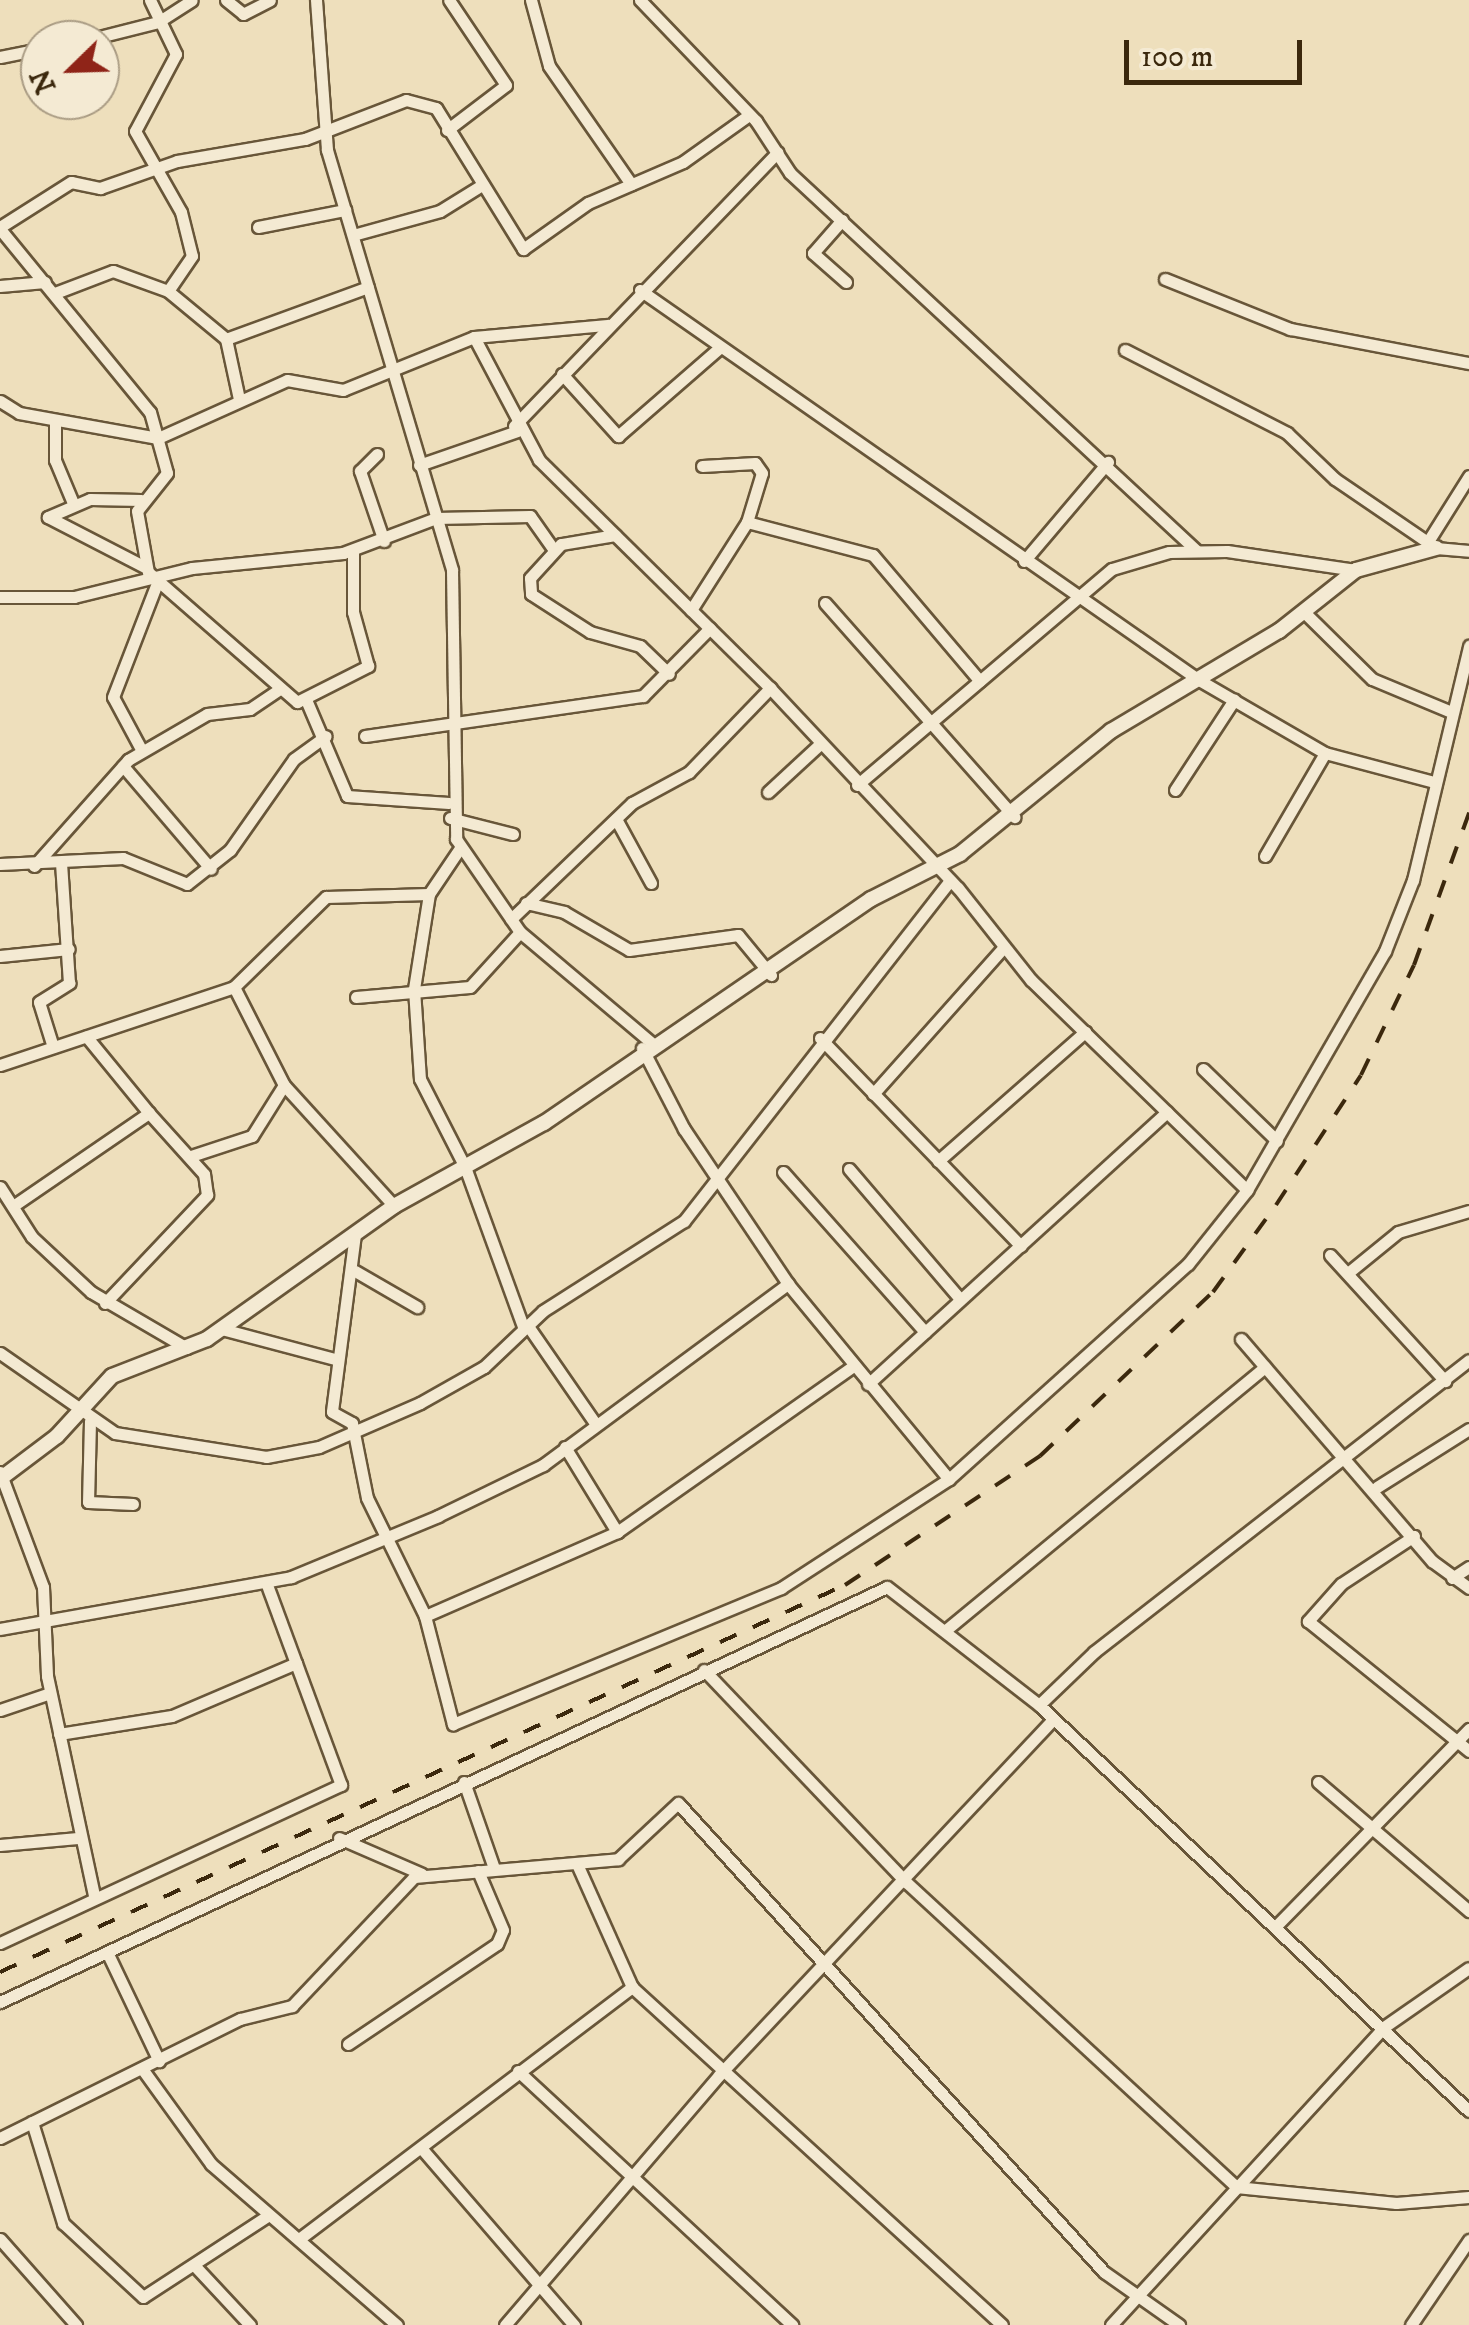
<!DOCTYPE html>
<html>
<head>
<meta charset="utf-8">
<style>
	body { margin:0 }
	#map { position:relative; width:1469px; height:2325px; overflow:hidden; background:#eedfbc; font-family:"IM FELL DW Pica",serif }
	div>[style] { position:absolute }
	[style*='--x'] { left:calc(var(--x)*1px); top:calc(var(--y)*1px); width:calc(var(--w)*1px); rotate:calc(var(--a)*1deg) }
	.roads { filter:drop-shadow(2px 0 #685639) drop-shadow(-2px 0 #685639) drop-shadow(0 2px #685639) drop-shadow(0 -2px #685639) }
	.minor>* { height:11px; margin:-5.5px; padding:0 5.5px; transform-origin:5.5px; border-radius:5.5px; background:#f4ead3 }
	.tertiary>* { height:14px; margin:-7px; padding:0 7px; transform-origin:7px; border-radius:7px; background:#f4ead3 }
	.rail>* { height:4px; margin-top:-2px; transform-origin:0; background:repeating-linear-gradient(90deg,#3b280d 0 18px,transparent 0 36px) }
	span { translate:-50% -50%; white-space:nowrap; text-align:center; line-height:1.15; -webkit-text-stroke:9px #f4ead3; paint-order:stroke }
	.north { position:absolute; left:20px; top:20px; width:100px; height:100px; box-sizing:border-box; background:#f4ead3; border:2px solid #aa9c84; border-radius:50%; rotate:247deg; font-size:28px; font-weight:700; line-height:40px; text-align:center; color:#3b280d }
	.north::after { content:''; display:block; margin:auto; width:35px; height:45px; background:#8f2418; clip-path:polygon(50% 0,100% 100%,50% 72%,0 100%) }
	.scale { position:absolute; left:1124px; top:40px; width:178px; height:45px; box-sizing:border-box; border:5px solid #3b280d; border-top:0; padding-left:12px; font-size:30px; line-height:35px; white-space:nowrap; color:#3b280d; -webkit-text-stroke:8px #f4ead3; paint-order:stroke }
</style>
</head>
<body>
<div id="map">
	<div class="roads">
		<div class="minor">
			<div style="--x:150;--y:0;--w:60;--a:64.3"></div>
			<div style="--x:176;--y:54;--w:87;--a:118"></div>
			<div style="--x:135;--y:131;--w:93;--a:60.4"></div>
			<div style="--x:181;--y:212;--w:45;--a:76"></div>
			<div style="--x:192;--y:256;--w:42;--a:124.4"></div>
			<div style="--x:226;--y:0;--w:22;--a:39"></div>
			<div style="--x:243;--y:14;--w:30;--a:-27"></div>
			<div style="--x:316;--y:0;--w:150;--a:85.8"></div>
			<div style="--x:327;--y:150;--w:438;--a:73.4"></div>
			<div style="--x:452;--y:570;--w:269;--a:89.1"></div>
			<div style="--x:456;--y:839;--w:113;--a:55.5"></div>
			<div style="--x:520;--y:932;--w:174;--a:40.1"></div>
			<div style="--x:531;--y:0;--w:68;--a:74.7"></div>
			<div style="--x:549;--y:66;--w:144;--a:55.2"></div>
			<div style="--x:640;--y:0;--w:168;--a:46.2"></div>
			<div style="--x:756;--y:121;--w:62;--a:56.8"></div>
			<div style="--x:790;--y:173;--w:555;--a:42.88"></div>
			<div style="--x:87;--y:40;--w:73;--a:-14.2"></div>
			<div style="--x:158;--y:22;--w:40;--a:-32.9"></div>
			<div style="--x:0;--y:57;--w:41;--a:-11.3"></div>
			<div style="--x:447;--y:130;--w:74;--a:-37.3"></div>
			<div style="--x:506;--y:85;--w:102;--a:-123.8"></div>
			<div style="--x:842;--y:220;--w:44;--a:131.3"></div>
			<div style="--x:813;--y:253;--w:44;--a:41.3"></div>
			<div style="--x:0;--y:227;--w:84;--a:-32.4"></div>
			<div style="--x:71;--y:182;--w:30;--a:12"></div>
			<div style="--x:100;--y:188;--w:82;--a:-19.3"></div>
			<div style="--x:177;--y:161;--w:130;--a:-9.8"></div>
			<div style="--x:305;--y:139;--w:108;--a:-21.1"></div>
			<div style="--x:406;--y:100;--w:31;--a:15"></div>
			<div style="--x:436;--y:108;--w:166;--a:58.3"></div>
			<div style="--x:523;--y:249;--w:80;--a:-35.3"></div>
			<div style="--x:588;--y:203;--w:103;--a:-23.3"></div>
			<div style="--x:683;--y:162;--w:81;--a:-35.5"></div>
			<div style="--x:258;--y:227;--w:89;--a:-11.1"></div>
			<div style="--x:0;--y:229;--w:237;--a:50.7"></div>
			<div style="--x:150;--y:412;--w:63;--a:74.4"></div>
			<div style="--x:167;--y:473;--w:48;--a:128.3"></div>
			<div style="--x:137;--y:511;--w:62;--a:79.8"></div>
			<div style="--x:148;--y:572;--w:198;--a:41.1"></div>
			<div style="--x:297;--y:702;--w:80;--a:-26.9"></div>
			<div style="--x:368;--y:666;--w:56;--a:-105.5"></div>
			<div style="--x:353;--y:612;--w:61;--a:-90"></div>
			<div style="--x:353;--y:235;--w:90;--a:-15.4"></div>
			<div style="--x:440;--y:211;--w:49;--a:-31.8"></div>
			<div style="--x:1165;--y:279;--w:135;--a:21.8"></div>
			<div style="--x:1290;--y:329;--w:182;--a:10.8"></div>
			<div style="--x:0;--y:286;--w:45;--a:-5.1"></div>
			<div style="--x:640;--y:290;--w:682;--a:34.9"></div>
			<div style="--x:1199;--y:680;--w:146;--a:30.1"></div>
			<div style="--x:1325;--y:753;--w:109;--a:14.9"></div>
			<div style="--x:55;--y:293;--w:62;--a:-20.8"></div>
			<div style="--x:113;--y:271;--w:59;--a:20"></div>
			<div style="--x:168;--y:291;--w:75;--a:39.6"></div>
			<div style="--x:226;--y:339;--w:61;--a:77.8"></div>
			<div style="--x:474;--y:337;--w:139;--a:62.1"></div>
			<div style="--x:539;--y:460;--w:325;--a:44.6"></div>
			<div style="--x:770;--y:688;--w:274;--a:46.8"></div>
			<div style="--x:958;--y:888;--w:117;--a:51.6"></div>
			<div style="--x:1031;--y:980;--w:301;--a:44.2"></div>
			<div style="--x:226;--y:339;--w:151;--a:-20.1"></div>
			<div style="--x:1125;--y:350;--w:182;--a:27.1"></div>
			<div style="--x:1287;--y:433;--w:66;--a:43.8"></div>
			<div style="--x:1335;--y:479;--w:122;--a:34.3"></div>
			<div style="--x:1436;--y:548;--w:33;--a:5"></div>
			<div style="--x:562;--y:374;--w:84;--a:47.9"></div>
			<div style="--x:618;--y:436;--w:133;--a:-41"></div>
			<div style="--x:0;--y:401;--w:22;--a:32"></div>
			<div style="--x:19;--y:413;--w:141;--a:10.2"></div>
			<div style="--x:158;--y:438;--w:141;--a:-24.2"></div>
			<div style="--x:287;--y:380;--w:57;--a:10.1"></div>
			<div style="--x:343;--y:390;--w:141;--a:-22"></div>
			<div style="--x:474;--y:337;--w:134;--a:-5.2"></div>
			<div style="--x:55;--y:421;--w:39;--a:90"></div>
			<div style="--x:55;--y:460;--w:47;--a:67.3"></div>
			<div style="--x:514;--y:426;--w:380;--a:-46.1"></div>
			<div style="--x:377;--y:454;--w:24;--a:135"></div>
			<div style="--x:360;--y:471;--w:74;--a:71.1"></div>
			<div style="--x:419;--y:465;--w:104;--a:-19.1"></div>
			<div style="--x:141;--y:500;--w:51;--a:-178.9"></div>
			<div style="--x:90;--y:499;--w:46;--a:156.8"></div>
			<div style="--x:48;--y:517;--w:109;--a:27.3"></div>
			<div style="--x:747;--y:522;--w:130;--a:14.7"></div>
			<div style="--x:873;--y:555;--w:165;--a:49.7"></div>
			<div style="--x:615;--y:535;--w:55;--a:170.5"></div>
			<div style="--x:561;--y:544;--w:46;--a:132.4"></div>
			<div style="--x:530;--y:578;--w:16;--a:86"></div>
			<div style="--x:531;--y:594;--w:70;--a:32.8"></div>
			<div style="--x:590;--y:632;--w:52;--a:15.6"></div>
			<div style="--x:640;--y:646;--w:40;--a:44"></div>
			<div style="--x:1427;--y:543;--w:79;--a:-57.9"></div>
			<div style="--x:1024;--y:561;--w:130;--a:-49.7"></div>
			<div style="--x:0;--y:597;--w:74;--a:0"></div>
			<div style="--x:74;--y:597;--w:122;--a:-13.8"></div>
			<div style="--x:192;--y:568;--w:152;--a:-5.7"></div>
			<div style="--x:343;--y:553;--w:99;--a:-20.6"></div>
			<div style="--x:436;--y:518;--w:94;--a:-1.2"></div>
			<div style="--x:530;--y:516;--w:42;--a:54.8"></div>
			<div style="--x:825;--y:603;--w:286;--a:48.5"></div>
			<div style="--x:691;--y:610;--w:104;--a:-57.5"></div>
			<div style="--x:747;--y:522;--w:51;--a:-73"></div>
			<div style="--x:762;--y:473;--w:12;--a:-125"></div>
			<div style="--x:755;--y:463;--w:53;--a:176.8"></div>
			<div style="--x:1305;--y:613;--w:94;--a:44.6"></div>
			<div style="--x:1372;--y:679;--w:83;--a:22.6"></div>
			<div style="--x:307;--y:702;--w:102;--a:66.9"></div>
			<div style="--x:347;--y:796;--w:102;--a:3.9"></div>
			<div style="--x:365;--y:736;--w:281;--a:-8.2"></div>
			<div style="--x:643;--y:696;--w:95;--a:-45.4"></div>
			<div style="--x:142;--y:751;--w:61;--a:-118.2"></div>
			<div style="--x:113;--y:697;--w:122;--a:-68.9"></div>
			<div style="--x:123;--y:766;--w:135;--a:49.5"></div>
			<div style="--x:857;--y:785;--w:334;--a:-40.3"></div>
			<div style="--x:1112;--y:569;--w:59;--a:-16.6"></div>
			<div style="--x:1169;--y:552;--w:58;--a:-1"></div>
			<div style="--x:1227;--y:551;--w:130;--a:8.4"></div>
			<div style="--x:1175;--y:790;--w:108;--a:-56.8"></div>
			<div style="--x:768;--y:792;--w:71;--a:-42.7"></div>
			<div style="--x:450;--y:818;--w:65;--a:14.3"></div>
			<div style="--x:616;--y:819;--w:73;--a:61.3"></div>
			<div style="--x:460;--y:848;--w:55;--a:124"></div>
			<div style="--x:429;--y:894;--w:96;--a:99"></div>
			<div style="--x:414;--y:989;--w:90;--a:86.2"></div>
			<div style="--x:420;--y:1079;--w:99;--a:62.9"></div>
			<div style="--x:465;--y:1167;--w:172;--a:70"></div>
			<div style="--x:1265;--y:856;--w:119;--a:-59.8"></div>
			<div style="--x:0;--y:864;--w:123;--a:-2.8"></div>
			<div style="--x:123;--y:858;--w:69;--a:22.1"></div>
			<div style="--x:187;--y:884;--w:55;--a:-38.3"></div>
			<div style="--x:230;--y:850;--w:111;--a:-54.9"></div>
			<div style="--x:294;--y:759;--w:39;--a:-36"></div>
			<div style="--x:34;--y:866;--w:142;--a:-48.4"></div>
			<div style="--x:128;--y:760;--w:91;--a:-30.2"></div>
			<div style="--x:207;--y:714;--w:43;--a:-6.6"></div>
			<div style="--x:250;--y:709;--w:34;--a:-34"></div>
			<div style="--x:526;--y:903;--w:39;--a:13"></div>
			<div style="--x:564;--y:912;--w:75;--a:30.3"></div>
			<div style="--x:629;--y:950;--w:110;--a:-7.8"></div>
			<div style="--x:738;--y:935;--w:52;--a:50.5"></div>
			<div style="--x:511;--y:919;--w:168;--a:-43.8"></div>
			<div style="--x:632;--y:803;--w:65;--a:-28.5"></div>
			<div style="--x:689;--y:772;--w:117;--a:-46"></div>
			<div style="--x:0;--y:956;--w:69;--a:-5.8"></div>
			<div style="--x:234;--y:987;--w:110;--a:63"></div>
			<div style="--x:284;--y:1085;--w:164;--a:47.7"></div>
			<div style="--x:356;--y:997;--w:114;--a:-5"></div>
			<div style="--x:470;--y:987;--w:74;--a:-47.7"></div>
			<div style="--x:820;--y:1038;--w:289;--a:46"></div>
			<div style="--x:53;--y:1047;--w:47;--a:-107.3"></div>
			<div style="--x:39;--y:1002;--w:36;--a:-32"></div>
			<div style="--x:69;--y:983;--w:119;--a:-93.8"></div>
			<div style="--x:642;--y:1048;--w:91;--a:62.6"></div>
			<div style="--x:684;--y:1129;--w:187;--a:56.1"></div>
			<div style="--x:788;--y:1284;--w:253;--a:50.5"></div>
			<div style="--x:0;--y:1065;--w:247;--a:-18.4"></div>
			<div style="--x:234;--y:987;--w:129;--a:-44.4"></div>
			<div style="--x:326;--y:897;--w:103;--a:-1.7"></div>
			<div style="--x:1203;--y:1069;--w:103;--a:44.2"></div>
			<div style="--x:873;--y:1094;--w:195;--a:-48.3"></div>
			<div style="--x:191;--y:1156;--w:64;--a:-18.2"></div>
			<div style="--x:252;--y:1136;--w:60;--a:-57.9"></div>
			<div style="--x:938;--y:1161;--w:196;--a:-41.3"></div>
			<div style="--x:849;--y:1169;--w:171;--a:49.5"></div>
			<div style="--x:783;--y:1172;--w:214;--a:48.4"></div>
			<div style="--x:0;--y:1187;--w:59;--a:57.4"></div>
			<div style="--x:32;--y:1237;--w:81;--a:43"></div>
			<div style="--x:91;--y:1292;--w:111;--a:30.3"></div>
			<div style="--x:13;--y:1206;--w:165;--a:-34.4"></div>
			<div style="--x:149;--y:1113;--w:99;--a:-129.3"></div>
			<div style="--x:355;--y:1234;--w:179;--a:97.4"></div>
			<div style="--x:332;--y:1412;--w:23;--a:29"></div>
			<div style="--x:352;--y:1423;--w:76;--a:78.7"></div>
			<div style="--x:367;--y:1498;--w:131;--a:63.8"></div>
			<div style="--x:425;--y:1616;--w:112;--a:75.5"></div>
			<div style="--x:453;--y:1724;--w:355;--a:-22.5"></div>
			<div style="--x:781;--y:1588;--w:200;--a:-33"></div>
			<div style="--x:949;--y:1479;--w:321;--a:-42"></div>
			<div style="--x:1188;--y:1264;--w:95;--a:-51.4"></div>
			<div style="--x:1247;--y:1190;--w:276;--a:-60"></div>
			<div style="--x:1385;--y:951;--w:76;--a:-68.5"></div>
			<div style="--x:1413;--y:880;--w:241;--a:-76.5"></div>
			<div style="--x:1330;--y:1255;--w:171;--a:47.6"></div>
			<div style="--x:355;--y:1271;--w:72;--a:30.1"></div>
			<div style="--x:1349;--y:1272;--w:63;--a:-39.2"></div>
			<div style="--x:1398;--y:1232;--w:74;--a:-16.5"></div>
			<div style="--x:105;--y:1303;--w:149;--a:-46.6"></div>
			<div style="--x:207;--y:1195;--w:21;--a:-98"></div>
			<div style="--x:204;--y:1174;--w:82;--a:-132"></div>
			<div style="--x:528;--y:1326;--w:118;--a:55.4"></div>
			<div style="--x:222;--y:1329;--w:117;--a:14.9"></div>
			<div style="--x:1241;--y:1339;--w:293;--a:49.3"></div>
			<div style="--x:1432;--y:1561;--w:46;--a:36.1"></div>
			<div style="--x:0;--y:1353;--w:140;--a:34.8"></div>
			<div style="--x:115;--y:1433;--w:153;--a:9"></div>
			<div style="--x:266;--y:1457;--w:54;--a:-10.7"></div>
			<div style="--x:319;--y:1447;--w:110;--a:-23.5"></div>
			<div style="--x:420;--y:1403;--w:73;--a:-29.4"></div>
			<div style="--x:484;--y:1367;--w:81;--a:-43.5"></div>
			<div style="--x:543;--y:1311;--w:167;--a:-32.6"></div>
			<div style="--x:684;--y:1221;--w:432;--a:-52"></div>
			<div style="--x:868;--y:1384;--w:404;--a:-42.3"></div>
			<div style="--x:90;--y:1421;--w:81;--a:91.4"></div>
			<div style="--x:88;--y:1502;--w:45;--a:2.5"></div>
			<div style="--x:565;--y:1447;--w:100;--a:58.5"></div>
			<div style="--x:0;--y:1472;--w:123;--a:69.5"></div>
			<div style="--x:43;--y:1587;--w:89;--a:87.4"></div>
			<div style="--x:47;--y:1676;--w:225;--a:77.9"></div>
			<div style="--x:1377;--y:1487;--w:109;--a:-32.2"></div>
			<div style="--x:1414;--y:1536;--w:87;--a:146.7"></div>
			<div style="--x:1341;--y:1584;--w:50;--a:131.7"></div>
			<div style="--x:1308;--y:1621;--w:207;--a:38.9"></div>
			<div style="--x:1452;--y:1578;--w:20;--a:-33"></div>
			<div style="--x:425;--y:1616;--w:210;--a:-23.6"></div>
			<div style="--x:617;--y:1532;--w:289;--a:-35.1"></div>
			<div style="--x:0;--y:1629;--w:296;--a:-10.1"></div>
			<div style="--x:291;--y:1577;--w:159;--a:-22.5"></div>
			<div style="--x:438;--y:1516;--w:117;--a:-25.9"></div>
			<div style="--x:543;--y:1465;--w:305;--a:-36.5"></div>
			<div style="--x:947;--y:1629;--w:412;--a:-39.5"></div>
			<div style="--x:704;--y:1670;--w:293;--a:46.4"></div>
			<div style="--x:906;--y:1882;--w:449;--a:42.7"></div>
			<div style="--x:1236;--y:2187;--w:161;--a:5.7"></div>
			<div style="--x:1396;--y:2203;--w:73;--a:-4.7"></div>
			<div style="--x:1039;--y:1705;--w:76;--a:-43.9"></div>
			<div style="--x:1094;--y:1652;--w:475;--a:-37.9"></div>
			<div style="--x:0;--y:1710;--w:53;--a:-18.8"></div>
			<div style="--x:59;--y:1734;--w:114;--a:-9.1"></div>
			<div style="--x:172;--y:1716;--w:135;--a:-23.1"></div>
			<div style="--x:464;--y:1782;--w:91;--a:70.8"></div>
			<div style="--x:1318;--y:1782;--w:199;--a:40.5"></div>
			<div style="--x:339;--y:1838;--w:90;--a:23.4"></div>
			<div style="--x:0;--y:1845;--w:78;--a:-5.1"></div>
			<div style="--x:577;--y:1864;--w:135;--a:65.9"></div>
			<div style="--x:632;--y:1987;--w:501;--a:42.41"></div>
			<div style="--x:1276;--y:1926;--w:276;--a:-45.6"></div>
			<div style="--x:0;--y:1943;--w:376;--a:-24.9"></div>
			<div style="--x:341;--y:1785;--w:216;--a:-110.3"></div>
			<div style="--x:107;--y:1952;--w:121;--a:64.5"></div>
			<div style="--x:0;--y:2002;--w:979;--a:-25.07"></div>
			<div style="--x:887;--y:1587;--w:192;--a:37.8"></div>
			<div style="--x:1039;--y:1705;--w:591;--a:43.36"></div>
			<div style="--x:348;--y:2044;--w:179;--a:-33.9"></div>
			<div style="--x:497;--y:1944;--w:15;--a:-67"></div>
			<div style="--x:503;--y:1930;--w:64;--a:-113"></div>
			<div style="--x:143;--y:2070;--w:116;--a:54.1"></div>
			<div style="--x:211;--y:2164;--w:246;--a:40.9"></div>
			<div style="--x:518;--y:2071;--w:374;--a:42.8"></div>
			<div style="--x:32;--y:2122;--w:106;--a:72.9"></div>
			<div style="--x:63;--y:2223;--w:109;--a:42.8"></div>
			<div style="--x:143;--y:2297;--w:150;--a:-33.1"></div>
			<div style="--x:0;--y:2138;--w:268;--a:-26.4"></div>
			<div style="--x:240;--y:2019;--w:54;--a:-14"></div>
			<div style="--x:292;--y:2006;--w:178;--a:-46.6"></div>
			<div style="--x:414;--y:1877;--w:205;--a:-5"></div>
			<div style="--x:618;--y:1859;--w:82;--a:-43"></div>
			<div style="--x:678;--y:1803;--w:634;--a:47.75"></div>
			<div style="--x:1104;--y:2272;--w:92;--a:35.2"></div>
			<div style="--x:422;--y:2149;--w:233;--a:49.2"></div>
			<div style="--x:0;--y:2239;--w:115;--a:48.5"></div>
			<div style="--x:299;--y:2239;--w:418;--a:-37.1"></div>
			<div style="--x:194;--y:2265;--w:82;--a:47"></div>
			<div style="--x:505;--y:2325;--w:329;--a:-49.4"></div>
			<div style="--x:719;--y:2075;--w:484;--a:-46.8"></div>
			<div style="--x:1111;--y:2325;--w:404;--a:-47.5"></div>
			<div style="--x:1384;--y:2027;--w:103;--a:-34.8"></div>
			<div style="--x:1411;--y:2325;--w:103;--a:-55.7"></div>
		</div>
		<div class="tertiary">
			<div style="--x:0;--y:1479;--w:71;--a:-37"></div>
			<div style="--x:57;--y:1436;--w:81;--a:-47.5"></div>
			<div style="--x:112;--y:1376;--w:102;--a:-21.3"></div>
			<div style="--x:207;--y:1339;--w:229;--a:-35.4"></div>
			<div style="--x:394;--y:1206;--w:171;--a:-29"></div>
			<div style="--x:544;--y:1123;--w:396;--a:-34.4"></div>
			<div style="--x:871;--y:899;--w:100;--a:-26.8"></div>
			<div style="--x:960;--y:854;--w:195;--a:-39.2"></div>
			<div style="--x:1111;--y:731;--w:196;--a:-30.8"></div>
			<div style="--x:1279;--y:631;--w:98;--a:-38.4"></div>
			<div style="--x:1356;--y:570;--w:83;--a:-15.4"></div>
		</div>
	</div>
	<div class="rail">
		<div style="--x:0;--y:1972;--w:929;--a:-24.61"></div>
		<div style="--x:845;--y:1585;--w:234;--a:-33.5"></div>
		<div style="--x:1040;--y:1456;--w:238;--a:-43.5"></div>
		<div style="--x:1213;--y:1292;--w:107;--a:-54.1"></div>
		<div style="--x:1276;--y:1205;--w:155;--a:-56.8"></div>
		<div style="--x:1361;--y:1075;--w:122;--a:-64.3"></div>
		<div style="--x:1414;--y:965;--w:162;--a:-70.1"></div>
	</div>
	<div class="north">N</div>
	<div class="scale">100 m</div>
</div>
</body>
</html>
